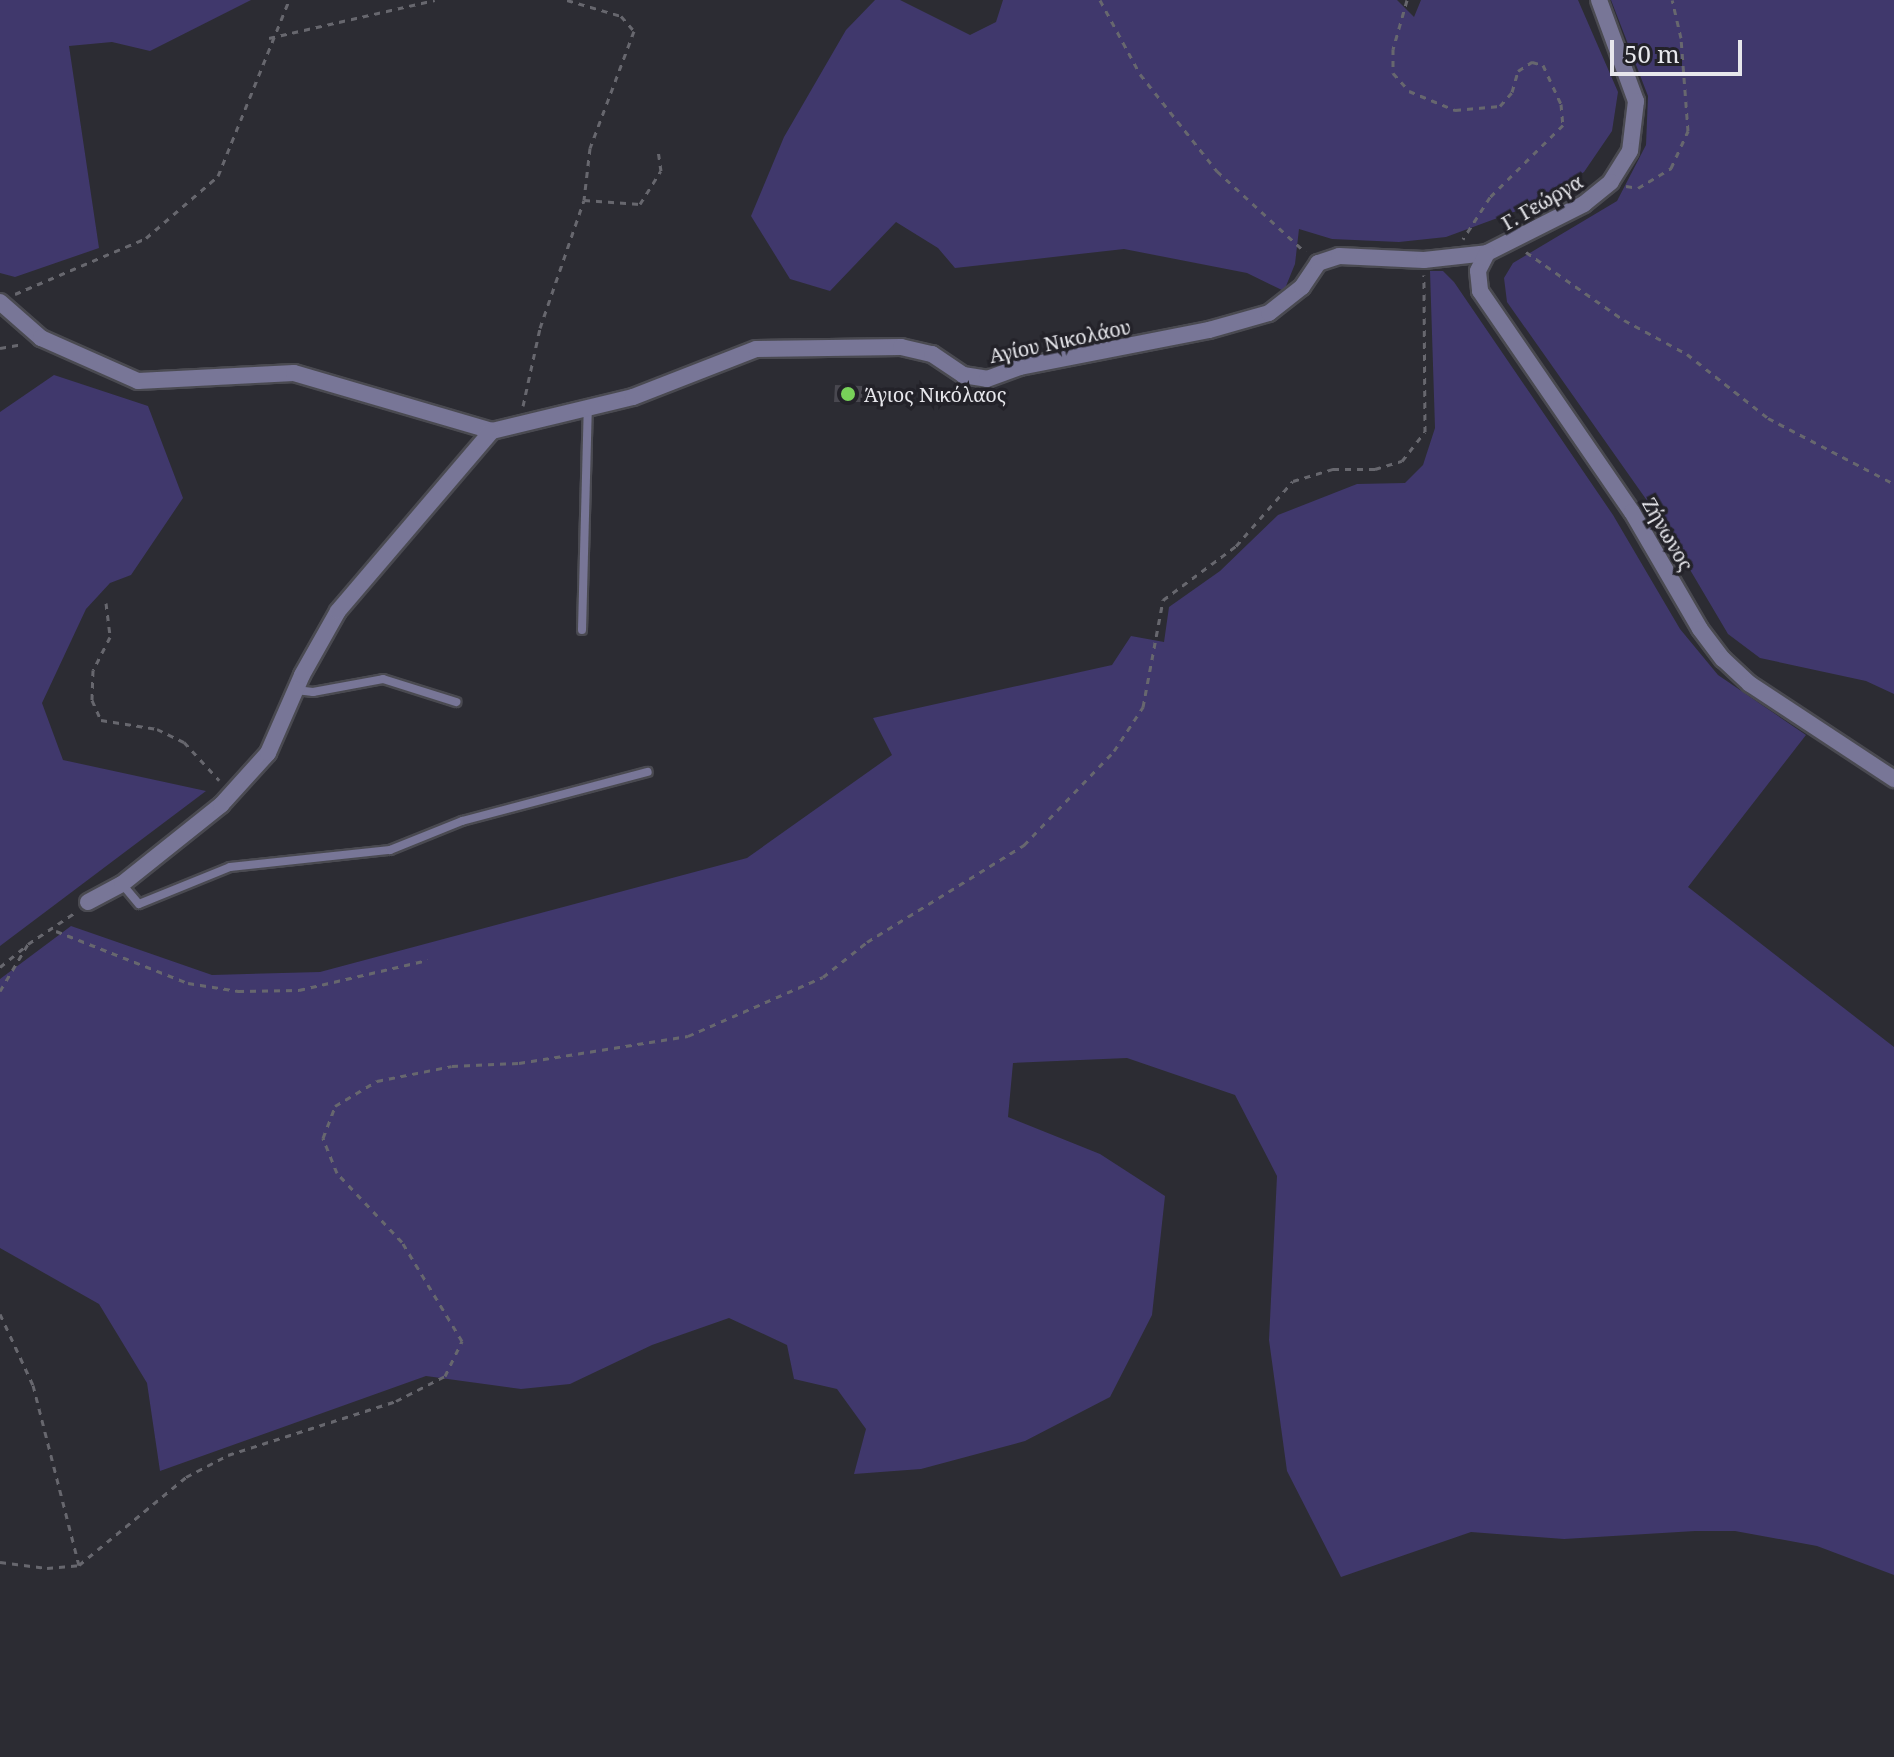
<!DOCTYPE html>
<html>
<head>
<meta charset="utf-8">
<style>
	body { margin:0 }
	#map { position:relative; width:1894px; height:1757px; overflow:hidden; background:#2c2c33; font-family:"Noto Serif",serif }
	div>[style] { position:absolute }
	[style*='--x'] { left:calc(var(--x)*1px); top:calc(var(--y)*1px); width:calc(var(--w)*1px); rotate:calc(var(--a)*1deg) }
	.green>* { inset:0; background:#40386c }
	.building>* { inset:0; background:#494850 }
	.path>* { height:3px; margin-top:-1.5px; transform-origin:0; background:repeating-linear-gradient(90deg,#67676e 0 6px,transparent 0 12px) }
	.roads { filter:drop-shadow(2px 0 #4a4a51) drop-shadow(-2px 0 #4a4a51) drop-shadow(0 2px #4a4a51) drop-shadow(0 -2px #4a4a51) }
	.service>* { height:8px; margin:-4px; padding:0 4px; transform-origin:4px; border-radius:4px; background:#787697 }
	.minor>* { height:16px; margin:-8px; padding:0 8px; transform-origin:8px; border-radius:8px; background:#787697 }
	.tertiary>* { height:16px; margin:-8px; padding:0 8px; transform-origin:8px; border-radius:8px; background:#787697 }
	.dots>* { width:22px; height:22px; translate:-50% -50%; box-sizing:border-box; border:4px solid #232229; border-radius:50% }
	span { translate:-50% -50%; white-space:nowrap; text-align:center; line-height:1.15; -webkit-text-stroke:7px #232229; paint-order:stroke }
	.street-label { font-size:20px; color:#e7e7ec }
	.poi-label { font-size:20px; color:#e7e7ec }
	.left { translate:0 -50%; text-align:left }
	.scale { position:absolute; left:1610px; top:40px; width:132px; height:36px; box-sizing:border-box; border:4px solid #e7e7ec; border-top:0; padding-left:10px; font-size:24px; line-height:28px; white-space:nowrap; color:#e7e7ec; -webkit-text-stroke:6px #232229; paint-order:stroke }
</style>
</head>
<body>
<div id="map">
	<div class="green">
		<div style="clip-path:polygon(0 0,251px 0,150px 51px,112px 42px,69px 46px,99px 248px,15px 277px,0 273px)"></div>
		<div style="clip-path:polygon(875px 0,900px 0,970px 35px,996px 22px,1003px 0,1397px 0,1414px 17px,1421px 0,1578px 0,1618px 92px,1612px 131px,1584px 172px,1533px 205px,1446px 237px,1399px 242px,1332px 239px,1299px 229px,1295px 264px,1284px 291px,1247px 273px,1124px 249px,955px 268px,938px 248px,896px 222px,830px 291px,790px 279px,751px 216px,784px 137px,846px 30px)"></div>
		<div style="clip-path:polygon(1611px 0,1894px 0,1894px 694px,1866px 681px,1760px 658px,1728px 634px,1660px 519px,1507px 302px,1504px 278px,1513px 263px,1617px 201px,1646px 145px,1648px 96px)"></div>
		<div style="clip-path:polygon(1430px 271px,1443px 271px,1454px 282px,1613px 515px,1680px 629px,1718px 675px,1806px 735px,1688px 887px,1894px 1047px,1894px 1575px,1817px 1546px,1735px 1531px,1695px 1531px,1564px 1539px,1471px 1532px,1341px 1577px,1287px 1471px,1269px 1340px,1277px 1176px,1235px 1095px,1127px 1058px,1013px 1063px,1008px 1117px,1100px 1154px,1165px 1196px,1152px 1315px,1110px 1397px,1025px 1441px,921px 1469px,854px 1474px,866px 1429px,837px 1389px,794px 1379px,787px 1345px,729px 1318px,652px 1345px,570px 1384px,521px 1389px,426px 1376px,160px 1471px,147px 1383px,99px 1304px,0 1248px,0 979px,71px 926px,212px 975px,320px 972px,747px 858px,892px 755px,873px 718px,1112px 665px,1131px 636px,1164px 642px,1169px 607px,1220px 571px,1278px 515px,1357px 484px,1405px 483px,1423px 465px,1435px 428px)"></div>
		<div style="clip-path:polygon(54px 375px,148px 406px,183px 498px,131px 575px,110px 583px,86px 609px,42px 703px,63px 760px,206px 791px,0 946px,0 412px)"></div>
	</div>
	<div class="building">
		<div style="clip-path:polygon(835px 385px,862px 386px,862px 402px,834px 402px)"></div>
	</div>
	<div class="path">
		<div style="--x:567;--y:0;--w:56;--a:16.5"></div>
		<div style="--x:621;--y:16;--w:20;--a:49"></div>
		<div style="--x:634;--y:31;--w:125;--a:110.6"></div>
		<div style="--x:590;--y:148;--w:52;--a:96.6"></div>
		<div style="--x:584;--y:200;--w:56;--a:4.1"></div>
		<div style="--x:640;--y:204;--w:39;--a:-58"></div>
		<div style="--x:661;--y:171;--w:22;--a:-98"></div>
		<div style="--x:1100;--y:0;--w:84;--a:61.6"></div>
		<div style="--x:1140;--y:74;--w:124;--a:51.6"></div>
		<div style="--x:1217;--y:171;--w:120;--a:42.6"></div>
		<div style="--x:1407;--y:0;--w:51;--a:105.9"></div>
		<div style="--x:1393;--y:49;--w:24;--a:90"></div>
		<div style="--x:1393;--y:73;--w:24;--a:48"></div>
		<div style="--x:1409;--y:91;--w:50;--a:22.4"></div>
		<div style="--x:1455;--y:110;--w:45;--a:-5.1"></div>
		<div style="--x:1500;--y:106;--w:18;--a:-49"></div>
		<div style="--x:1512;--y:92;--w:22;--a:-74"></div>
		<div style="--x:1518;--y:71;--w:17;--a:-33"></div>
		<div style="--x:1532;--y:62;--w:11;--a:15"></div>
		<div style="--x:1543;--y:65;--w:43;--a:65.2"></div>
		<div style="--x:1561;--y:104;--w:21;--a:85"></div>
		<div style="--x:1563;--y:125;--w:103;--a:135.4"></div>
		<div style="--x:1490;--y:197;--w:50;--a:122.7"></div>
		<div style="--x:269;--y:38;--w:170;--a:-12.9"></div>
		<div style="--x:1626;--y:186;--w:12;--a:9"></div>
		<div style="--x:1638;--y:188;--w:39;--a:-31"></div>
		<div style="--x:1671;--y:168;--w:41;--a:-65.3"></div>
		<div style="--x:1688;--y:131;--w:93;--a:-94.3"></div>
		<div style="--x:1681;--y:38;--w:39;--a:-103"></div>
		<div style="--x:1526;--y:252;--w:119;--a:34.8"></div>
		<div style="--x:1624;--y:320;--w:72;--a:28.4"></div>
		<div style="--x:1687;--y:354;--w:103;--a:38.3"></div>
		<div style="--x:1768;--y:418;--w:142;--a:27.6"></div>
		<div style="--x:15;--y:294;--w:142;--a:-23.1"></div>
		<div style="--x:146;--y:238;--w:95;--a:-40.7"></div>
		<div style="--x:218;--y:176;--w:190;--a:-68"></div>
		<div style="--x:0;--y:348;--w:22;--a:-10"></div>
		<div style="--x:523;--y:406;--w:80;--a:-77.7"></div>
		<div style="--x:540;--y:328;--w:135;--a:-71"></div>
		<div style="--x:106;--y:603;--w:34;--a:83"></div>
		<div style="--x:110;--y:637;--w:37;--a:117"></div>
		<div style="--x:93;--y:670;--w:30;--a:92"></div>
		<div style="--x:92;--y:700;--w:22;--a:66"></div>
		<div style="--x:101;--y:720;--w:57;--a:9.1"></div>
		<div style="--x:157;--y:729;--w:30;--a:26"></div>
		<div style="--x:184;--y:742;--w:52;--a:47.4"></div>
		<div style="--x:56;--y:931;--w:142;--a:21.5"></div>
		<div style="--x:188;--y:983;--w:51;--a:9.1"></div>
		<div style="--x:238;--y:991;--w:61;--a:-0.9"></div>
		<div style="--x:299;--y:990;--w:132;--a:-13.1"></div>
		<div style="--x:0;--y:967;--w:32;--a:-39"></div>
		<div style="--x:0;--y:991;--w:55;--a:-59.2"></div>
		<div style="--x:28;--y:944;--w:58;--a:-33.7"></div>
		<div style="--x:0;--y:1314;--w:78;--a:65.1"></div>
		<div style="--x:33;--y:1385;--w:186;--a:75.7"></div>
		<div style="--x:0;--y:1562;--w:47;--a:7.3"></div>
		<div style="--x:47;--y:1568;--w:32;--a:-5"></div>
		<div style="--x:79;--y:1565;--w:139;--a:-39.4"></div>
		<div style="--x:186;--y:1477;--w:47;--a:-27.6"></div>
		<div style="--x:228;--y:1455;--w:176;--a:-17.8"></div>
		<div style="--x:396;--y:1401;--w:55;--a:-27"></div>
		<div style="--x:445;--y:1376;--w:39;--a:-64"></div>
		<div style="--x:462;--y:1341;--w:116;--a:-121.2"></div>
		<div style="--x:402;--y:1242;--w:95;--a:-133.3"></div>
		<div style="--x:337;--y:1173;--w:38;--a:-112"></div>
		<div style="--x:323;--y:1138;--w:34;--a:-69"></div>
		<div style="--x:335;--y:1106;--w:49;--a:-30.8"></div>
		<div style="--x:377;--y:1081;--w:76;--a:-11.3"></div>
		<div style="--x:452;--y:1066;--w:67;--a:-2.6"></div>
		<div style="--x:519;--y:1063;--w:171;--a:-9.1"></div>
		<div style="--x:688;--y:1036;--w:147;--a:-23.6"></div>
		<div style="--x:823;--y:977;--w:56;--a:-38.5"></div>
		<div style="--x:867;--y:942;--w:185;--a:-31.7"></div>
		<div style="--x:1024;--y:845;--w:130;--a:-46.2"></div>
		<div style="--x:1114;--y:751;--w:53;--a:-56.6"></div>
		<div style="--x:1143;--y:707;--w:109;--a:-79.4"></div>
		<div style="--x:1163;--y:600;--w:91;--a:-36.5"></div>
		<div style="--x:1236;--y:546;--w:86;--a:-48.8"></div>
		<div style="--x:1293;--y:481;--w:42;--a:-16.7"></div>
		<div style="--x:1333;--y:469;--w:42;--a:0"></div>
		<div style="--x:1375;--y:469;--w:28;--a:-17"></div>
		<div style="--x:1402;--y:461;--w:37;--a:-52"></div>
		<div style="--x:1425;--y:432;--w:157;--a:-90.4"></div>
	</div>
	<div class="roads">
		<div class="service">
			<div style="--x:582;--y:630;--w:222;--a:-88.5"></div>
			<div style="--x:296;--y:690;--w:17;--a:7"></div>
			<div style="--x:313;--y:692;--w:71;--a:-10.5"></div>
			<div style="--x:383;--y:679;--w:77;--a:17.5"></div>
			<div style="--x:122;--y:884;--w:26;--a:50"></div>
			<div style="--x:139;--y:904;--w:98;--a:-22.1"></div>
			<div style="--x:230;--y:867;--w:161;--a:-6.1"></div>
			<div style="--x:390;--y:850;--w:78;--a:-21.9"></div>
			<div style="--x:462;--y:821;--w:192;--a:-14.8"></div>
		</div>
		<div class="minor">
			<div style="--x:0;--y:302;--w:55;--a:41.3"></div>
			<div style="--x:41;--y:338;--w:106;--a:23.9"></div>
			<div style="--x:138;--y:381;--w:156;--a:-2.9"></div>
			<div style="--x:294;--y:373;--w:206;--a:16.3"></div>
			<div style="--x:492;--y:431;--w:145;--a:-13.6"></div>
			<div style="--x:633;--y:397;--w:132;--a:-21.3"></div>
			<div style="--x:756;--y:349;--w:145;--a:-0.8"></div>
			<div style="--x:901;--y:347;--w:32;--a:13"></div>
			<div style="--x:932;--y:354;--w:37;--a:34"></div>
			<div style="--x:963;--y:375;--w:24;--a:9"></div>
			<div style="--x:987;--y:379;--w:35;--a:-20"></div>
			<div style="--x:1020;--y:367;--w:193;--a:-11.1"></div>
			<div style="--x:1209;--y:330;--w:62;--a:-15.8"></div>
			<div style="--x:1269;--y:313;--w:42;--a:-38.2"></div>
			<div style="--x:1302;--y:287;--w:29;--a:-56"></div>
			<div style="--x:1318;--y:263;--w:22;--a:-18"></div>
			<div style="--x:1339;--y:256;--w:85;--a:2.7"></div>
			<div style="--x:1424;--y:260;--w:63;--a:-6.3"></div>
			<div style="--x:88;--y:902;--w:38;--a:-28"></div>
			<div style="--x:122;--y:884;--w:127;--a:-38.6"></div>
			<div style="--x:221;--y:805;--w:70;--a:-47.9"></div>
			<div style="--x:268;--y:753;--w:85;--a:-66.4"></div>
			<div style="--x:302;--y:675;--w:73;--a:-60.6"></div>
			<div style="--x:338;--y:611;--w:237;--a:-49.5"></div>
		</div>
		<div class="tertiary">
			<div style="--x:1599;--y:0;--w:108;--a:69.9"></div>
			<div style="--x:1636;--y:101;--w:50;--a:96.8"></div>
			<div style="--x:1630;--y:151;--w:36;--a:122"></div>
			<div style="--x:1611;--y:182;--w:35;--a:141"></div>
			<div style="--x:1584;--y:204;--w:109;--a:153.2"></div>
			<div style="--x:1487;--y:253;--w:20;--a:117"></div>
			<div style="--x:1478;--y:271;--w:20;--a:84"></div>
			<div style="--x:1480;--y:291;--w:268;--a:55.5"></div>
			<div style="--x:1632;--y:512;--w:135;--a:59.8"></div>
			<div style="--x:1700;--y:629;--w:38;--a:53"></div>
			<div style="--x:1723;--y:659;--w:37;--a:43"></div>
			<div style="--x:1750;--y:684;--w:173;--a:33.4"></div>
		</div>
	</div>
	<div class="dots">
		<div style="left:848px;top:394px;background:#78d259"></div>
	</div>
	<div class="street-label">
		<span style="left:1542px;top:202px;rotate:-30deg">Γ. Γεώργα</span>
		<span style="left:1060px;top:341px;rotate:-12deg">Αγίου Νικολάου</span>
		<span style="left:1668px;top:534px;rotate:60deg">Ζήνωνος</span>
	</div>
	<div class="poi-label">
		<span class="left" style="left:864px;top:394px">Άγιος Νικόλαος</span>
	</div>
	<div class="scale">50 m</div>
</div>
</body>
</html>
